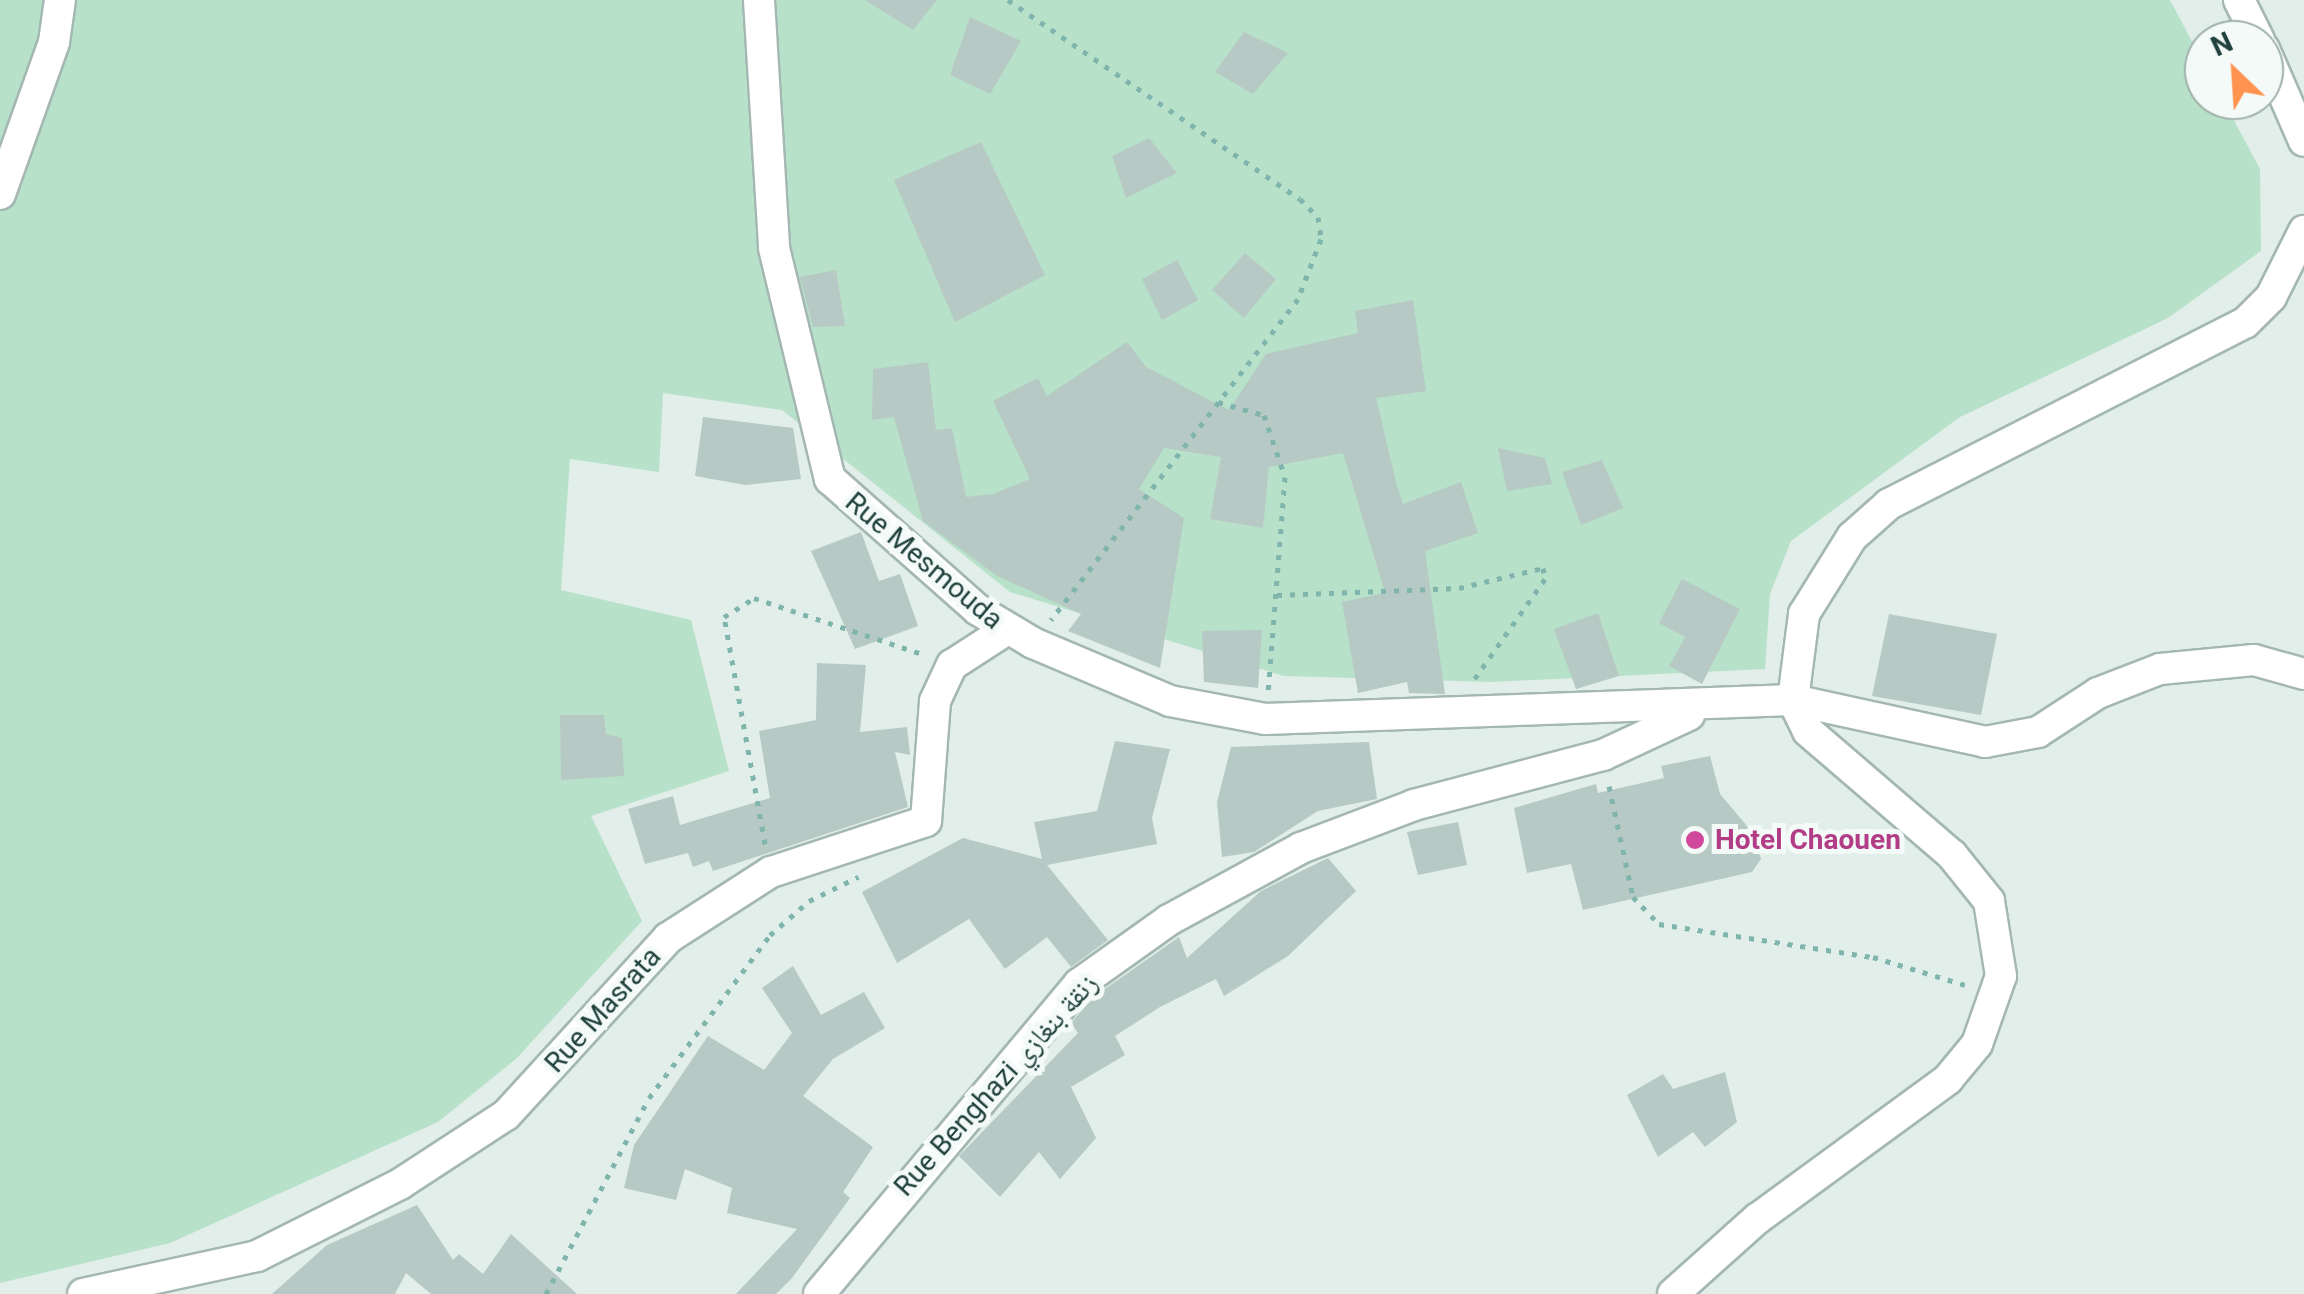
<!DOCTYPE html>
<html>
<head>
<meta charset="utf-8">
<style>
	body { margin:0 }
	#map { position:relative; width:2304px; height:1294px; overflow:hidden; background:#e2eeea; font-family:Roboto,"Noto Naskh Arabic",sans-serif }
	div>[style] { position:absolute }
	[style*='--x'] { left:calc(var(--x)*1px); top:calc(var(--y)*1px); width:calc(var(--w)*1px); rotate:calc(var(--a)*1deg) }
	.green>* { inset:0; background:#b8e1c9 }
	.building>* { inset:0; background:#b7c9c4 }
	.path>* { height:5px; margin-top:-2.5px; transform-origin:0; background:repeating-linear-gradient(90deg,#7fb5ac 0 5px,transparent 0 13px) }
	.roads { filter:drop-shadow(2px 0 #a4b7b3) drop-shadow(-2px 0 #a4b7b3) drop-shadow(0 2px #a4b7b3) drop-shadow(0 -2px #a4b7b3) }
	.street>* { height:30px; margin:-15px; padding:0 15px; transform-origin:15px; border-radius:15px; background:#fff }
	.secondary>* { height:30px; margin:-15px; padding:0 15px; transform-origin:15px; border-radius:15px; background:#fff }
	.dots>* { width:28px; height:28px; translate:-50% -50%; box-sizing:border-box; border:5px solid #f3faf7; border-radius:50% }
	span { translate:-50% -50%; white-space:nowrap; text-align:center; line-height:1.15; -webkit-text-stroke:10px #f3faf7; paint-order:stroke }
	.street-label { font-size:28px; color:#20413d }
	.hotel-label { font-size:28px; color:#b23c85; font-weight:700 }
	.left { translate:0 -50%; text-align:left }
	.north { position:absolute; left:2184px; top:20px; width:100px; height:100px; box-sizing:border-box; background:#f3faf7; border:2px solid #9fb0ad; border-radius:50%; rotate:335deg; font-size:28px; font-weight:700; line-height:40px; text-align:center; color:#20413d }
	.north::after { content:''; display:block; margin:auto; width:35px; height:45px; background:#ff934f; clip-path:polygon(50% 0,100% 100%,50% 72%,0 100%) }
</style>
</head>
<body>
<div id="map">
	<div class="green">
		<div style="clip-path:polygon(0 0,2170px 0,2204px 64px,2204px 100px,2223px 100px,2260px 169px,2261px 251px,2168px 318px,1960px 417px,1791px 541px,1770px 594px,1765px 669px,1491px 682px,1284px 676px,1010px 592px,782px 410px,663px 393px,659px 472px,570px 459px,561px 590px,691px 620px,729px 771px,591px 816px,642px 921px,517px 1058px,438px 1122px,170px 1243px,0 1283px)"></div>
	</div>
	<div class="building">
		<div style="clip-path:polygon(865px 0,937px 0,913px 30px)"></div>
		<div style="clip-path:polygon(970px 17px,1021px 41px,990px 94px,950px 75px)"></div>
		<div style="clip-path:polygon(1244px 32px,1288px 53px,1253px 94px,1215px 72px)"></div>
		<div style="clip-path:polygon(1149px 138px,1177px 173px,1126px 198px,1112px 156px)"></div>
		<div style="clip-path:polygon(981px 142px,1045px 275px,955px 322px,894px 180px)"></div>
		<div style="clip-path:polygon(1245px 253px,1276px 279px,1244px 318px,1212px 290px)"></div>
		<div style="clip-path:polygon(1177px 260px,1198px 300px,1162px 320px,1142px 279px)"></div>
		<div style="clip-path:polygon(836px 270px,845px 326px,813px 327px,800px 277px)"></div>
		<div style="clip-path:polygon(1413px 300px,1426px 391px,1376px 398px,1396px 482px,1403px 504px,1461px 482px,1478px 533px,1425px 551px,1445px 694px,1409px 693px,1407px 682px,1358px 693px,1342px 602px,1385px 593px,1343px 453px,1269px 467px,1263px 528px,1210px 519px,1221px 457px,1164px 448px,1139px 489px,1184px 518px,1160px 668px,1068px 631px,1081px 614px,997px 576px,923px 521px,894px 417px,872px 420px,873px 369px,928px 362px,936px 430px,952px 428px,966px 497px,993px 494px,1030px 479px,993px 401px,1038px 378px,1047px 396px,1127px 342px,1146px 367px,1229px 410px,1266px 354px,1358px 333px,1355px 311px)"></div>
		<div style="clip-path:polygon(703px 417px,793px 428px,801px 479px,745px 485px,695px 476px)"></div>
		<div style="clip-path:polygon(1498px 448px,1545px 458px,1552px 484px,1507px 491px)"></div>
		<div style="clip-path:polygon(1602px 460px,1623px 508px,1581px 525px,1562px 472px)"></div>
		<div style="clip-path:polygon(861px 532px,879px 581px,900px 574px,918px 626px,855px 649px,811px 551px)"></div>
		<div style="clip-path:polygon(1682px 579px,1740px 609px,1702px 684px,1669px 666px,1685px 637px,1659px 623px)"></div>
		<div style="clip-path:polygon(1598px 613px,1619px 676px,1576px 689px,1554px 629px)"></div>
		<div style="clip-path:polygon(1889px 614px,1997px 634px,1981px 715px,1872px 696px)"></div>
		<div style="clip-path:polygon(1262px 630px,1258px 688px,1204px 682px,1202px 631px)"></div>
		<div style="clip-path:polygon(817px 663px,866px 665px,860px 732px,907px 727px,910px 755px,895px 752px,908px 807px,713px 871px,709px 861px,693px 867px,688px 853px,645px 864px,628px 809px,673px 796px,680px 825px,770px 798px,759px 731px,816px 720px)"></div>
		<div style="clip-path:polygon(560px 715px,604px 715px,606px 734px,622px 738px,624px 776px,561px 780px)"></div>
		<div style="clip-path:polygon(1115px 741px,1170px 749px,1152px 818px,1157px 844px,1047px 865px,1108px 940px,1071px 967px,1047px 937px,1005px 969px,969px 919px,897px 963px,862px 892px,963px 838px,1042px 859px,1034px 822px,1097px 811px)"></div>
		<div style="clip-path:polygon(1369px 742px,1377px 799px,1318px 811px,1254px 852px,1222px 857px,1217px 802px,1231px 747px)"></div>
		<div style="clip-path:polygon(1710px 756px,1720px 794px,1753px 833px,1761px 859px,1752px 872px,1583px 910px,1571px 864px,1527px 873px,1514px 808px,1596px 784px,1598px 793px,1664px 778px,1661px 766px)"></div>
		<div style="clip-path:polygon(1458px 822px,1467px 865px,1418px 875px,1407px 832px)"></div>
		<div style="clip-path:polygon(1328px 858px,1356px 891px,1288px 956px,1224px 996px,1216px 979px,1160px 1007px,1115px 1036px,1125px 1055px,1071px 1087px,1096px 1138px,1060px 1179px,1039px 1152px,1000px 1197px,959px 1156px,1078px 1033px,1071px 1023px,1092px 998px,1179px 937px,1187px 958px,1261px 891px)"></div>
		<div style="clip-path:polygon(793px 966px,821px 1015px,864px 992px,885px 1028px,833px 1059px,803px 1096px,873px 1147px,843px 1192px,850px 1198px,792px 1278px,776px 1294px,736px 1294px,797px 1229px,727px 1213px,732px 1188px,685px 1169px,676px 1200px,624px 1188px,634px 1145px,708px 1036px,764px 1070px,792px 1033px,762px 988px)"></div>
		<div style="clip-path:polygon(1725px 1072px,1737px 1122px,1705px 1147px,1693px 1132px,1658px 1157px,1627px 1095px,1663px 1074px,1673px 1089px)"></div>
		<div style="clip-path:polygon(417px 1205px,453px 1260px,459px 1254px,483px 1274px,511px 1234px,577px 1294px,431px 1294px,406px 1273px,395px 1294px,272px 1294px,327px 1245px)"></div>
	</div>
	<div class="path">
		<div style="--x:1008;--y:0;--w:353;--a:34.3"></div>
		<div style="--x:1300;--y:199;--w:25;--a:45"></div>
		<div style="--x:1318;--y:217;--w:22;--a:82"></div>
		<div style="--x:1321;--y:239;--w:64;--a:111"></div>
		<div style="--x:1298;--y:299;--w:405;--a:127.6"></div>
		<div style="--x:1218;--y:402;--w:48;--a:15.8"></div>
		<div style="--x:1264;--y:415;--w:65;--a:71.3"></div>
		<div style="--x:1285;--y:477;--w:215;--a:94.5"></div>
		<div style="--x:1277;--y:595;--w:182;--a:-2.2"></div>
		<div style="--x:1459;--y:588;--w:86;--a:-13.4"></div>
		<div style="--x:1543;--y:568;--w:11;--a:80"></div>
		<div style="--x:1545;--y:579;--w:125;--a:125.2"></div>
		<div style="--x:1609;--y:786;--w:114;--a:77.8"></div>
		<div style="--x:1633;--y:897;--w:37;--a:46"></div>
		<div style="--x:1659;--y:924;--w:217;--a:8.8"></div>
		<div style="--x:1873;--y:957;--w:96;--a:16.9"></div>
		<div style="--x:765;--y:844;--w:231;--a:-100.2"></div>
		<div style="--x:724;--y:617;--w:36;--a:-32"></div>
		<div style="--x:754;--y:598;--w:180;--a:18.4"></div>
		<div style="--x:546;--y:1294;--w:221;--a:-62.3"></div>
		<div style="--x:649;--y:1098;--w:203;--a:-53.4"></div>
		<div style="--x:770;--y:935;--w:52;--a:-41.1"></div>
		<div style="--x:809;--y:901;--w:55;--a:-26.1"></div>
	</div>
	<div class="roads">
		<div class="street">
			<div style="--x:759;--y:0;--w:248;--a:86.5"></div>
			<div style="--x:774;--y:248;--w:238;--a:76.4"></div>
			<div style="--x:830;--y:479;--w:198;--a:41.5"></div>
			<div style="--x:978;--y:610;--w:64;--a:31"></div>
			<div style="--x:1033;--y:643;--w:149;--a:22.9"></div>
			<div style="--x:1170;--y:701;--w:97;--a:10.7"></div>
			<div style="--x:1265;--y:719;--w:528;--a:-2.06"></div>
			<div style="--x:1793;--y:700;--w:197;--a:12.3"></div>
			<div style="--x:1985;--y:742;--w:54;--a:-10.7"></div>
			<div style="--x:2038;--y:732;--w:72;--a:-33"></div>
			<div style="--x:2098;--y:693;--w:66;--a:-21.2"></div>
			<div style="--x:2160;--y:669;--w:94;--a:-5.5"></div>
			<div style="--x:2254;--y:660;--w:52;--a:15.6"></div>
			<div style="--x:0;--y:194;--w:161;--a:-70.4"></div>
			<div style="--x:54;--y:42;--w:42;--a:-81.9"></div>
			<div style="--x:83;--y:1294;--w:178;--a:-12.3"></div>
			<div style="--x:257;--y:1256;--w:160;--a:-26.7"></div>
			<div style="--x:400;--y:1184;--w:126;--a:-33.1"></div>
			<div style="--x:506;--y:1115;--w:240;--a:-47.5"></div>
			<div style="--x:668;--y:938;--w:122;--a:-32.7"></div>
			<div style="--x:771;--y:872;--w:163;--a:-18.2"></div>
			<div style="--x:926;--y:821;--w:120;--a:-85.7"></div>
			<div style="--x:935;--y:701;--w:40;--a:-65"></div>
			<div style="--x:952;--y:665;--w:64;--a:-32.9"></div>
			<div style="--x:819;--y:1294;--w:405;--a:-50"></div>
			<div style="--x:1079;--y:984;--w:110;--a:-35.4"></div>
			<div style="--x:1169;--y:920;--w:150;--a:-28.6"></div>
			<div style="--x:1301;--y:848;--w:121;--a:-20.8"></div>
			<div style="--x:1414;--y:805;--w:196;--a:-14.8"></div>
			<div style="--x:1603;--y:755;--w:95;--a:-24.9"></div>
		</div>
		<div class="secondary">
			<div style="--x:2239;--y:0;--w:45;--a:63.4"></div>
			<div style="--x:2264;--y:49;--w:100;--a:66.5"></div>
			<div style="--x:1673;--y:1294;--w:113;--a:-41.8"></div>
			<div style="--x:1757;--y:1219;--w:237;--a:-36.2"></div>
			<div style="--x:1948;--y:1079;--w:45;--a:-50.4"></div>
			<div style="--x:1977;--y:1044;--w:72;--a:-70.6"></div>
			<div style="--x:2001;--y:976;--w:76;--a:-99.1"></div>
			<div style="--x:1989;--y:901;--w:59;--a:-128.8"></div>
			<div style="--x:1952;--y:855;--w:190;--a:-139.3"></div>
			<div style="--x:1808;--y:731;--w:34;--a:-116"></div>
			<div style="--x:1793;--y:700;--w:87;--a:-82.7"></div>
			<div style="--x:1804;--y:614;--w:91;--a:-58.1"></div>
			<div style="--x:1852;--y:537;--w:50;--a:-41.7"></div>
			<div style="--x:1889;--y:504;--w:399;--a:-27"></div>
			<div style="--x:2245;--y:323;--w:37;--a:-45"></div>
			<div style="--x:2271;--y:297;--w:74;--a:-63.4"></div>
		</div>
	</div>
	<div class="dots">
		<div style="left:1695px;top:840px;background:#d1479c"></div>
	</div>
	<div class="street-label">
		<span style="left:924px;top:561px;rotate:40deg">Rue Mesmouda</span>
		<span style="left:603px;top:1010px;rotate:-48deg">Rue Masrata</span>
		<span style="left:996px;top:1085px;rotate:-48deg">Rue Benghazi زنقة بنغازي</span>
	</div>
	<div class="hotel-label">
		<span class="left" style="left:1715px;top:840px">Hotel Chaouen</span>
	</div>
	<div class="north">N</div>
</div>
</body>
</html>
